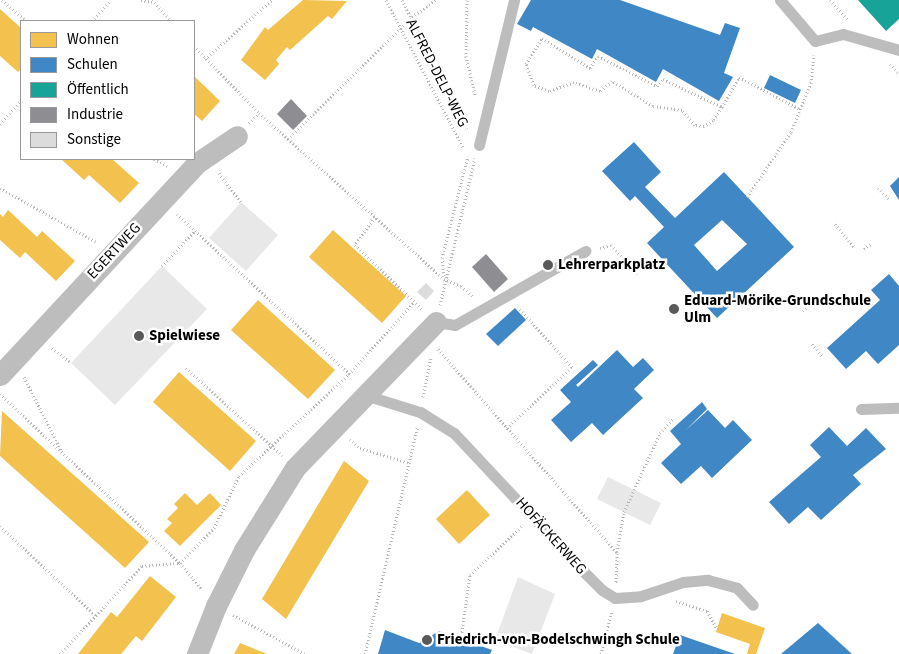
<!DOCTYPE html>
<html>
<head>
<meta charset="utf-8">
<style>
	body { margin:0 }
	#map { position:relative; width:899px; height:654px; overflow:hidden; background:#fff; font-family:"Source Sans 3",sans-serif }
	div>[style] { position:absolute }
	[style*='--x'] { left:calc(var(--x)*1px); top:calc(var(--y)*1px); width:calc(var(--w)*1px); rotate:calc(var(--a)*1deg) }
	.green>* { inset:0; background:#e8e8e8 }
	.homes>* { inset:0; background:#f2c14e }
	.schools>* { inset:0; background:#3f88c5 }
	.public>* { inset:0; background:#17a398 }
	.industry>* { inset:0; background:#8d8d92 }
	.building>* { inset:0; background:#dcdcdc }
	.path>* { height:3px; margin-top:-1.5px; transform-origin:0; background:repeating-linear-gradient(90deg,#b8b8b8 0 1px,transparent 0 3.5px) }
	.lane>* { height:11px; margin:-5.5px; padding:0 5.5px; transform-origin:5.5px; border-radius:5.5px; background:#bdbdbd }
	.street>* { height:21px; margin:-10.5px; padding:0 10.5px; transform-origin:10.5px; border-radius:10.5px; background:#bdbdbd }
	.dots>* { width:14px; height:14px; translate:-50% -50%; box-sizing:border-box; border:2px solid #fff; border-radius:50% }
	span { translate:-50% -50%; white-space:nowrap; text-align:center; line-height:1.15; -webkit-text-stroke:5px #fff; paint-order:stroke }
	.street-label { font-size:15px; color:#000 }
	.poi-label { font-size:15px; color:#000; font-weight:700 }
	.left { translate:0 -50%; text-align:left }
	.legend { position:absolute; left:20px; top:20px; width:175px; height:140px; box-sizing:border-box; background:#fff; border:1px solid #999; margin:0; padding:6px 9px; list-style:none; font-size:15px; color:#000 }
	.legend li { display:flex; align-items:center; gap:10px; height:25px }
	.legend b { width:25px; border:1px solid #999 }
</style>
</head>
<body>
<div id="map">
	<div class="green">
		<div style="clip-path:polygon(241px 202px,278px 235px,246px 271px,209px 238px)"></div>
		<div style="clip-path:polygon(162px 266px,207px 309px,115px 405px,71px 363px)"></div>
		<div style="clip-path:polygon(608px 477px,661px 503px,650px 525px,597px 499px)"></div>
		<div style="clip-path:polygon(518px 577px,555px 594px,532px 654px,495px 640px)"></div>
	</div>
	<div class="homes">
		<div style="clip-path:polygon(303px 0,347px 1px,332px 19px,328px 16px,290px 50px,287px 47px,276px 60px,279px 64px,265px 80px,241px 60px,265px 27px,268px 30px)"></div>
		<div style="clip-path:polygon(0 9px,21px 28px,21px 69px,18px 72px,0 56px)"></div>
		<div style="clip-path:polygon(194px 76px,220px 101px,202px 121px,194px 114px)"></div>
		<div style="clip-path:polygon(61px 159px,112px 159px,139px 183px,120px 203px,89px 175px,84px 180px)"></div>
		<div style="clip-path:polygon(8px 210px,37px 237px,42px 231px,75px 261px,56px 281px,25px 252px,20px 258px,0 240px,0 214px,3px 217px)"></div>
		<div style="clip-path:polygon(333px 230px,406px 296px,382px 323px,309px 257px)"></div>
		<div style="clip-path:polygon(258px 300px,335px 370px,308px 399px,231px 330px)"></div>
		<div style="clip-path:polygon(179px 372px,256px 441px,230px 471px,153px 402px)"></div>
		<div style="clip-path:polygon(2px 411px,149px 542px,125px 568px,0 456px)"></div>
		<div style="clip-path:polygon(344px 461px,369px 481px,286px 619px,262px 599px)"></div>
		<div style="clip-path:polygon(467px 490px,490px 515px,459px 544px,436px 519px)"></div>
		<div style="clip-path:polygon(185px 493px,197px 505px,210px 493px,221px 505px,180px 546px,164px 531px,172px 523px,167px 519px,178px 508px,174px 504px)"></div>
		<div style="clip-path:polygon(150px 576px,176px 597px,142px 641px,136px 636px,121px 654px,78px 654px,111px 612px,117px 617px)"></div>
		<div style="clip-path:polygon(722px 613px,765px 628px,756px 654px,747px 654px,750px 644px,716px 632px)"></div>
		<div style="clip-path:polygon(240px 643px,267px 654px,234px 654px)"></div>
	</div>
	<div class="schools">
		<div style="clip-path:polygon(531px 0,620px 0,720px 35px,725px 23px,740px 28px,724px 73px,733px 77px,719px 101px,663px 69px,656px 82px,597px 49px,592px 59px,533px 27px,531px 31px,517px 24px)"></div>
		<div style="clip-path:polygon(770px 75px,801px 90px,795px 103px,764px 88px)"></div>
		<div style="clip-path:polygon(evenodd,634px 142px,661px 172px,645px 187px,675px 218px,724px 172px,794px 247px,717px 318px,647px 243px,664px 227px,635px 196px,630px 201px,602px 171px,634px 142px,722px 220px,747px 244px,717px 271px,694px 245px,722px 220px)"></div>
		<div style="clip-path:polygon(899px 177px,899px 200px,890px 186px)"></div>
		<div style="clip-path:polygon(889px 274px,899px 286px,899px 345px,878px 364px,866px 351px,846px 369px,827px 348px,880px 300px,871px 290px)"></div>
		<div style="clip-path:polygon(515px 308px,526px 320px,498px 346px,486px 334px)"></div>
		<div style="clip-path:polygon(617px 350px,633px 367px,643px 358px,654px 370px,634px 389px,643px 398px,603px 435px,592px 423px,571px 442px,551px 420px,571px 402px,560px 390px,593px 360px,598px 365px,576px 385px,578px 387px)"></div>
		<div style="clip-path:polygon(702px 402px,707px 409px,686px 430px,708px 410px,725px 428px,733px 420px,752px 440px,712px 478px,701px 466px,681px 484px,661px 463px,681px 444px,670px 431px)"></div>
		<div style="clip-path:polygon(829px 427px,847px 446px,866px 428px,886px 449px,853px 475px,861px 484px,821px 520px,808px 507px,789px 524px,769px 502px,821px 457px,810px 445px)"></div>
		<div style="clip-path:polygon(818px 623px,852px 654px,781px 654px)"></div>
		<div style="clip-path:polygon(385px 630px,419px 643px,439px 631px,492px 650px,490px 654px,378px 654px)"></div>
		<div style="clip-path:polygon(680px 635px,735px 654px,673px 654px)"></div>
	</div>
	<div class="public">
		<div style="clip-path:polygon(858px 0,899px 0,899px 19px,886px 31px)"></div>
	</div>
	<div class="industry">
		<div style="clip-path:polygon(291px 99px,307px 116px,293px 130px,277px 114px)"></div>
		<div style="clip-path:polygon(486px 254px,508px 279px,494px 292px,472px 267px)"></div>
	</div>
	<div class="building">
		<div style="clip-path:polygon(426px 283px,434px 291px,426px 300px,417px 292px)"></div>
	</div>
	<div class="path">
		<div style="--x:2;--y:0;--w:32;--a:41"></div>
		<div style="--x:141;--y:0;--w:11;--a:10"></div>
		<div style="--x:152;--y:0;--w:28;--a:48"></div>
		<div style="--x:386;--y:0;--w:166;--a:62.4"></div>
		<div style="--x:402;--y:0;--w:144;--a:63.3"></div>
		<div style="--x:467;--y:0;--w:56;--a:91"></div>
		<div style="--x:466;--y:56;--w:40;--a:77"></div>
		<div style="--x:830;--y:0;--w:27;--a:48"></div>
		<div style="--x:92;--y:21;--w:28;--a:-48"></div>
		<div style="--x:542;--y:38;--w:57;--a:32"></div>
		<div style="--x:590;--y:68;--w:14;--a:-56"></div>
		<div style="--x:598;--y:56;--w:66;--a:27"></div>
		<div style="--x:657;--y:86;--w:9;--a:-49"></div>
		<div style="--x:663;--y:79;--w:65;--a:25.4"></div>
		<div style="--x:722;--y:107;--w:16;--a:125"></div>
		<div style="--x:713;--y:120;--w:11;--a:146"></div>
		<div style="--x:704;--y:126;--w:9;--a:-174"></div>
		<div style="--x:695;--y:125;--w:20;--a:-131"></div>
		<div style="--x:682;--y:110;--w:29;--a:-172"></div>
		<div style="--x:653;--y:106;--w:48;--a:-148.6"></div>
		<div style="--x:612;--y:81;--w:16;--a:140"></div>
		<div style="--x:600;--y:91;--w:28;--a:-161"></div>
		<div style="--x:574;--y:82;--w:27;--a:160"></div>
		<div style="--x:549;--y:91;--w:16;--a:-158"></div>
		<div style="--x:534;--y:85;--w:22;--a:-111"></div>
		<div style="--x:526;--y:64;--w:31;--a:-58"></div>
		<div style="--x:194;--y:46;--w:93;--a:45.9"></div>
		<div style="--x:259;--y:113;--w:249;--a:41.9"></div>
		<div style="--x:444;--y:279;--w:18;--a:22"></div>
		<div style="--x:461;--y:286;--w:17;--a:40"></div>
		<div style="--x:205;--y:59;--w:89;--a:-41.4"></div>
		<div style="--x:890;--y:64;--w:13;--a:48"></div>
		<div style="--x:722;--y:107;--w:34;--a:-60"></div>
		<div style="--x:739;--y:77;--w:69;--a:27.7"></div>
		<div style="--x:249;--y:123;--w:14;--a:-45"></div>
		<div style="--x:0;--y:124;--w:31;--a:-48"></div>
		<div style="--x:288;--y:139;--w:174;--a:-44.5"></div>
		<div style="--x:412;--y:17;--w:29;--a:-36"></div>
		<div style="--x:154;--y:159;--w:15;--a:28"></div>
		<div style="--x:219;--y:173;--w:36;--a:53"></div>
		<div style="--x:0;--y:188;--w:112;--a:29.3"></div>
		<div style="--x:878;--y:188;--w:16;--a:45"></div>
		<div style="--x:747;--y:197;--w:78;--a:-55.9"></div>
		<div style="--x:791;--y:132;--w:53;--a:-67.8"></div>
		<div style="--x:811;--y:83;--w:28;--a:-84"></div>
		<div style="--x:177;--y:214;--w:236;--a:42.8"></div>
		<div style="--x:375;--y:217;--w:34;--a:126"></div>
		<div style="--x:355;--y:245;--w:94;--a:43.7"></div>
		<div style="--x:835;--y:224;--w:30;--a:50"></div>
		<div style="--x:600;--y:248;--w:11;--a:-15"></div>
		<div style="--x:611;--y:245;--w:39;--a:48"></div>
		<div style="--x:864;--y:249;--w:9;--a:-36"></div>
		<div style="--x:162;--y:266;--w:48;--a:-46.7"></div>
		<div style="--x:444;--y:276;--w:18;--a:-96"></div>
		<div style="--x:442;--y:258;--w:105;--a:-75.7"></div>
		<div style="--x:440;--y:305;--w:151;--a:-76.6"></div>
		<div style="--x:803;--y:311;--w:18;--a:-43"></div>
		<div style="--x:812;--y:344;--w:17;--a:50"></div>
		<div style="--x:52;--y:348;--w:24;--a:38"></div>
		<div style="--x:438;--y:349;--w:271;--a:48.7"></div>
		<div style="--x:617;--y:553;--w:30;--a:92"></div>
		<div style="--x:186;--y:368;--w:130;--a:42.2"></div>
		<div style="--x:24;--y:377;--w:82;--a:63.1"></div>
		<div style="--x:0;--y:394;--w:247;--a:43.2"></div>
		<div style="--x:180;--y:563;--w:34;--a:50"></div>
		<div style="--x:423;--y:397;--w:41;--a:-78.7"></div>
		<div style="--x:507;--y:428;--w:89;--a:-43.2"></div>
		<div style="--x:572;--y:367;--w:81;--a:-132"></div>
		<div style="--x:350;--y:439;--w:13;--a:42"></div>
		<div style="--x:360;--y:448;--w:51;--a:17"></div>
		<div style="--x:0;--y:526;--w:130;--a:43.1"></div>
		<div style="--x:617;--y:552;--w:41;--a:-80.1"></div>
		<div style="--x:624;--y:512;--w:87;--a:-65.5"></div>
		<div style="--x:660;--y:433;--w:21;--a:-47"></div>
		<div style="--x:676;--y:601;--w:33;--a:18"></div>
		<div style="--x:707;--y:611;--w:21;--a:61"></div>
		<div style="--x:233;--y:615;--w:82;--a:28.4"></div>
		<div style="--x:461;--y:639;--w:65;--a:-82"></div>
		<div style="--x:470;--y:575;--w:71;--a:-43.3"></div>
		<div style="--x:60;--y:654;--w:120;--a:-47"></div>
		<div style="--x:142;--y:566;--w:38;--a:-5"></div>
		<div style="--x:180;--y:563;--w:49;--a:-45.8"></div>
		<div style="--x:214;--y:528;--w:58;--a:-64.3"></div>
		<div style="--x:239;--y:476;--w:150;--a:-42.8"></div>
		<div style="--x:349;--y:374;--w:97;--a:-47.9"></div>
		<div style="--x:365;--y:654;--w:232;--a:-77"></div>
		<div style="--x:601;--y:654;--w:44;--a:-75.7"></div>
	</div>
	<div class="lane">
		<div style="--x:780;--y:0;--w:54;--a:49.5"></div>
		<div style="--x:815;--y:41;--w:29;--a:-14"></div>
		<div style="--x:843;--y:34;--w:58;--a:15.9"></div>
		<div style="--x:479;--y:145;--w:149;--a:-76.4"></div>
		<div style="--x:436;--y:322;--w:19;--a:9"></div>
		<div style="--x:455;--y:325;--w:150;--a:-29.6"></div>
		<div style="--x:365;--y:395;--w:58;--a:17.2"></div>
		<div style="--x:420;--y:412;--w:40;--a:32"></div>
		<div style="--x:454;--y:433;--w:190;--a:46.9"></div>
		<div style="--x:584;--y:572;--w:25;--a:45"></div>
		<div style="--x:602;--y:590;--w:15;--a:32"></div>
		<div style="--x:615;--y:598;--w:26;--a:-4"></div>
		<div style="--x:641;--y:596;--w:44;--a:-18.4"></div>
		<div style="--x:683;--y:582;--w:25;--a:-5"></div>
		<div style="--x:708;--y:580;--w:30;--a:15"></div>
		<div style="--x:737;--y:588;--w:23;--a:47"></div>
		<div style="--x:861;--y:409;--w:38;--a:-2"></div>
	</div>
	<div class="street">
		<div style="--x:0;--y:375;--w:289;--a:-47.1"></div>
		<div style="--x:197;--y:163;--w:48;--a:-34"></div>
		<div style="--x:197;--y:654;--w:52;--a:-68.4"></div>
		<div style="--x:216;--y:606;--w:63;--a:-63.4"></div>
		<div style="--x:244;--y:550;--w:97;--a:-58.1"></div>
		<div style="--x:295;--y:468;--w:203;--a:-46"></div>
	</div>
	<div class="dots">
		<div style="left:548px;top:265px;background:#595959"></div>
		<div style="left:674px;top:309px;background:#595959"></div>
		<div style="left:139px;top:336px;background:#595959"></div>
		<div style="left:427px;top:640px;background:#595959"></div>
	</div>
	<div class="street-label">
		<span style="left:437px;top:73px;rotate:63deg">ALFRED-DELP-WEG</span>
		<span style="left:114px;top:251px;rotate:-47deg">EGERTWEG</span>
		<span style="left:551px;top:536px;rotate:48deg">HOFÄCKERWEG</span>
	</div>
	<div class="poi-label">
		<span class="left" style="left:558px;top:265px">Lehrerparkplatz</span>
		<span class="left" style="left:684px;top:309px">Eduard-Mörike-Grundschule<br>Ulm</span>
		<span class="left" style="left:149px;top:336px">Spielwiese</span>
		<span class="left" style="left:437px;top:640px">Friedrich-von-Bodelschwingh Schule</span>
	</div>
	<ul class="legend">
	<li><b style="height:14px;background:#f2c14e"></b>Wohnen</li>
	<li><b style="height:14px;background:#3f88c5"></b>Schulen</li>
	<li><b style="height:14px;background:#17a398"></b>Öffentlich</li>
	<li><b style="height:14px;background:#8d8d92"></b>Industrie</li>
	<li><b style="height:14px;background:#dcdcdc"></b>Sonstige</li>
	</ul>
</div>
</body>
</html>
